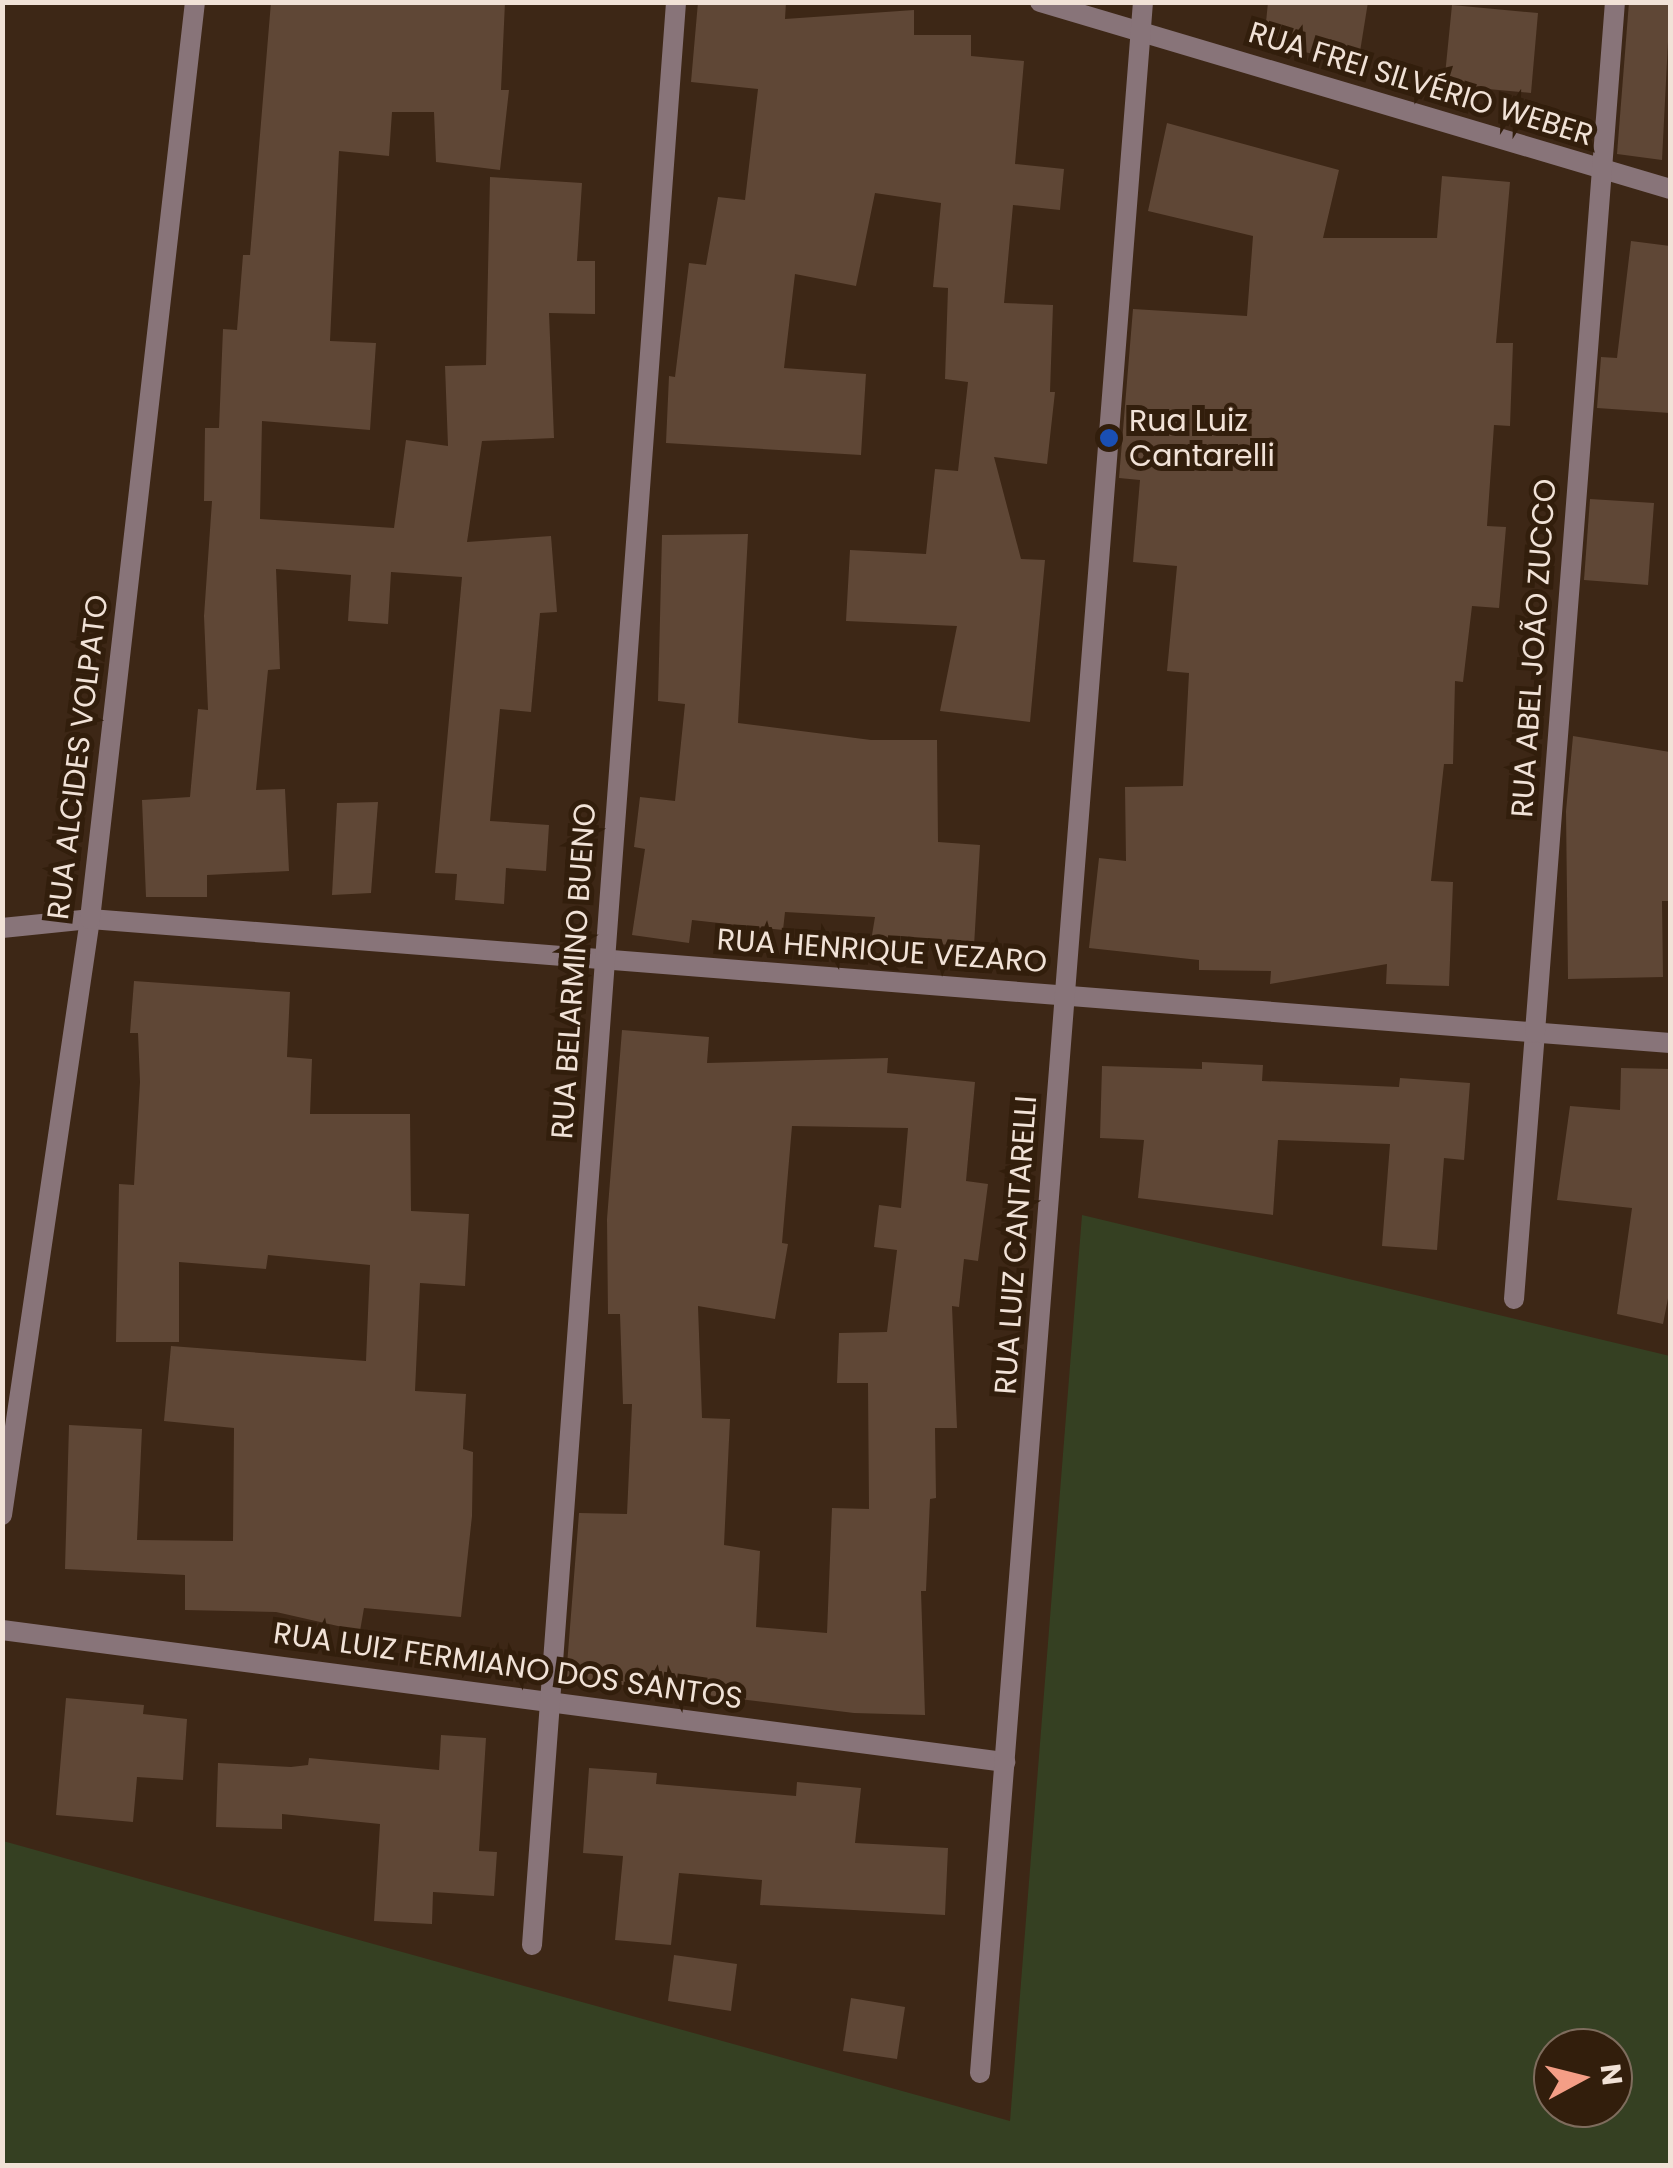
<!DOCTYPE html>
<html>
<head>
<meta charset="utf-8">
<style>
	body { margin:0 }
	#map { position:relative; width:1673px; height:2168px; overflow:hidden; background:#3d2716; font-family:Poppins,sans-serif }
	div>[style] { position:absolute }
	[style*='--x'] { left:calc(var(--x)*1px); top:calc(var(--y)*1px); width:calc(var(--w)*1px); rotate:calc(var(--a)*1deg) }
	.green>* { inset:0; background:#354022 }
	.building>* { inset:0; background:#5f4736 }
	.service>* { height:20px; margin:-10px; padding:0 10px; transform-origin:10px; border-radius:10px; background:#887479 }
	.minor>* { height:20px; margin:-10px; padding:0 10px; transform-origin:10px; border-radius:10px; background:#887479 }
	.dots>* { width:28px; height:28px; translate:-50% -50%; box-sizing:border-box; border:5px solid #321e0c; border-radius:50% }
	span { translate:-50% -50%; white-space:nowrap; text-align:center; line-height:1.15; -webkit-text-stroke:10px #321e0c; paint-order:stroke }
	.street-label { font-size:30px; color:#f1e2d7 }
	.poi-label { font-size:30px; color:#f1e2d7 }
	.left { translate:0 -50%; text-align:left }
	.frame { position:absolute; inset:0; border:5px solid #f1e2d7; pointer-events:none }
	.north { position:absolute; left:1533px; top:2028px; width:100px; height:100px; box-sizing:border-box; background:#321e0c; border:2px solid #7e6c5d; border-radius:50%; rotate:83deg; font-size:28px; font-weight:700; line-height:40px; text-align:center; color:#f1e2d7 }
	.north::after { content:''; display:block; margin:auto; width:35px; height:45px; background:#f49e86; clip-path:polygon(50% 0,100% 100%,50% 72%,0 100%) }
</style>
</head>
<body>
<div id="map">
	<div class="green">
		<div style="clip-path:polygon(evenodd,1082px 1215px,1670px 1356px,1670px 2165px,3px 2165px,3px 1841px,1010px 2121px,1082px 1215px,1553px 2048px,1613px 2048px,1613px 2108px,1553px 2108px,1553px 2048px)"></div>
	</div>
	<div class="building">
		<div style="clip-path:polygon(271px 2px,505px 2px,501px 90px,509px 90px,500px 170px,436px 162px,434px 112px,392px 112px,389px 156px,339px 151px,330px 341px,376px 343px,370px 430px,262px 421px,260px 519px,394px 528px,406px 440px,448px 446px,445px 366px,486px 365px,490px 177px,582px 183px,577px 261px,595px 261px,595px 314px,549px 313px,554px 438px,482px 441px,467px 542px,551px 536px,557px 612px,540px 613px,531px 712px,500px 709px,490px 821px,549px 825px,546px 871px,506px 868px,504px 904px,455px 900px,457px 874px,435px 873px,462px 577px,391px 572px,388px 624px,348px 621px,351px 575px,276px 569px,280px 669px,268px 670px,256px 790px,285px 789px,289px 871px,207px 875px,207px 897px,146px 897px,142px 800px,190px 797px,198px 709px,208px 710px,204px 616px,212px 501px,204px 501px,205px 428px,219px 428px,223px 329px,237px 330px,243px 255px,250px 255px)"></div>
		<div style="clip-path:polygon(698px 2px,786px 2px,785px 19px,914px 10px,914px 35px,971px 35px,971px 56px,1024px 61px,1015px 164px,1064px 169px,1060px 210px,1013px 205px,1004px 303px,1053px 305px,1050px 392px,1055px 392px,1047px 464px,994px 457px,1021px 559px,1045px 560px,1030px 722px,940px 711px,957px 626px,846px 621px,850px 550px,926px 554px,935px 469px,958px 471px,968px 382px,945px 379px,948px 288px,933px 287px,941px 203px,875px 193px,856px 286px,795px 274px,784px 368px,866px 374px,861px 455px,666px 443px,669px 376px,675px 377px,689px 263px,706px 265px,718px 197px,745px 200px,758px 89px,691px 82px)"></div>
		<div style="clip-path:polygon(1268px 2px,1368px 2px,1358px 64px,1264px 43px)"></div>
		<div style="clip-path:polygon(1629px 2px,1670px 2px,1662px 160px,1617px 154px)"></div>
		<div style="clip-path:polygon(1452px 5px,1538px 13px,1531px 93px,1444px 85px)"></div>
		<div style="clip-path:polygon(1167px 123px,1339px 170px,1323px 238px,1437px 238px,1442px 176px,1510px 182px,1496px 343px,1513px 343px,1510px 426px,1494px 425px,1487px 526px,1506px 527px,1499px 608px,1472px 606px,1463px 682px,1455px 681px,1453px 764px,1444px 764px,1431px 881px,1453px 882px,1449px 986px,1386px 984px,1387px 964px,1270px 984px,1271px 971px,1199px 970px,1199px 960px,1089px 948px,1099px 858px,1126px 861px,1125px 787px,1183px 786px,1189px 673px,1167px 671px,1177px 566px,1133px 562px,1140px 480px,1119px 478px,1133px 309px,1247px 316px,1253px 236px,1148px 211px)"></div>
		<div style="clip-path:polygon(1631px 241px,1670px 246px,1670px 413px,1597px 408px,1601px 357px,1617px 358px)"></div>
		<div style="clip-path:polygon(1590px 499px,1654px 503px,1648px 585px,1584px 580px)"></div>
		<div style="clip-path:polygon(748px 534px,738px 723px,871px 740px,937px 740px,938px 842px,980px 845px,974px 946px,871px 941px,875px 917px,785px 912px,783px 930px,692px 920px,689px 943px,632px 935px,645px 849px,634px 847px,640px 797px,675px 801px,685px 704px,658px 701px,662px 535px)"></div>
		<div style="clip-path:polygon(1573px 736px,1670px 752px,1670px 901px,1662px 901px,1663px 977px,1568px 979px,1566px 811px)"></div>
		<div style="clip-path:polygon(378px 802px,371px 893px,332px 895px,337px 803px)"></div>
		<div style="clip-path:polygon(134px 981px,290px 992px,287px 1057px,312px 1059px,310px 1114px,410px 1114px,411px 1211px,469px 1214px,465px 1286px,420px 1283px,415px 1391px,466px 1394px,463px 1449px,473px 1452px,472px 1516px,461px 1617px,364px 1608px,360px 1631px,276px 1612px,185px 1610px,185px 1575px,65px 1569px,69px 1425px,142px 1429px,137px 1540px,233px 1541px,234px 1428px,164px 1421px,171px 1346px,366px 1361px,370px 1265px,268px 1255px,266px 1269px,179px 1262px,179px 1342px,116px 1342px,119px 1184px,134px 1185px,140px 1082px,138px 1033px,130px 1033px)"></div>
		<div style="clip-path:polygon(evenodd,622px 1030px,709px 1037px,707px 1063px,888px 1058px,887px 1073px,975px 1082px,966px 1181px,988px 1184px,978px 1261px,964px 1259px,959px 1307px,952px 1306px,957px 1428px,935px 1428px,936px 1498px,930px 1499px,926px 1591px,921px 1591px,925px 1715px,854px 1713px,566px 1678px,579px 1513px,627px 1514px,632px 1404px,623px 1404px,620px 1314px,608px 1314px,607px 1219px,622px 1030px,792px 1126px,908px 1128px,901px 1208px,879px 1205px,874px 1247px,897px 1250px,887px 1332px,839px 1333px,837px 1383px,868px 1383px,869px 1509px,832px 1508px,827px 1633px,756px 1627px,760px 1551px,724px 1545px,730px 1419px,702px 1418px,698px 1306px,775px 1319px,788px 1244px,782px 1243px,792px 1126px)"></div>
		<div style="clip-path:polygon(1202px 1062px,1263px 1065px,1262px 1081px,1399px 1087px,1400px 1078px,1470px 1083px,1464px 1160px,1444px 1158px,1437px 1250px,1382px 1246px,1390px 1144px,1278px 1140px,1273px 1215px,1138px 1198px,1144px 1140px,1100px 1138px,1102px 1066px,1202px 1069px)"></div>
		<div style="clip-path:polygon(1621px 1068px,1670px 1069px,1670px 1288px,1663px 1324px,1617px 1314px,1632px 1208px,1557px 1200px,1570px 1106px,1620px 1110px)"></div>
		<div style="clip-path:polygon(66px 1698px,144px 1705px,143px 1714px,187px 1719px,183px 1780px,137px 1777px,133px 1822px,56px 1815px)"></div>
		<div style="clip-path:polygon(441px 1735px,486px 1738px,479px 1851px,497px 1852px,494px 1896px,433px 1892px,432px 1924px,374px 1921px,380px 1824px,282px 1814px,282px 1829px,216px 1827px,218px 1763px,291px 1767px,308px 1765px,309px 1758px,439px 1770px)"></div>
		<div style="clip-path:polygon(589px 1768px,657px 1773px,656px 1784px,796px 1796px,797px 1782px,861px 1788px,855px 1843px,948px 1848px,945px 1915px,760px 1905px,762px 1880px,679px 1873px,671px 1945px,615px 1940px,623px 1856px,583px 1853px)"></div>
		<div style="clip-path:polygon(674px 1955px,737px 1964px,731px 2011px,668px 2001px)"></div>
		<div style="clip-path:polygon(851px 1998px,905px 2007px,897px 2059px,843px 2051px)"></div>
	</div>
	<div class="service">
		<div style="--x:1514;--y:1299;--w:268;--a:-85.5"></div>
	</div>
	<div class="minor">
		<div style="--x:1040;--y:2;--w:657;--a:16.53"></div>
		<div style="--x:2;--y:928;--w:88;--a:-5.8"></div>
		<div style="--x:90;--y:919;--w:1585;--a:4.49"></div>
		<div style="--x:1535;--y:1032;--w:1033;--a:-85.56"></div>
		<div style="--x:2;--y:1515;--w:602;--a:-81.6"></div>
		<div style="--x:90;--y:919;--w:923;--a:-83.47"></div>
		<div style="--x:2;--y:1630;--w:1012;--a:7.5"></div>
		<div style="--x:532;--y:1945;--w:1948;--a:-85.76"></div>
		<div style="--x:980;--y:2073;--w:2077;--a:-85.5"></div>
	</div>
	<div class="dots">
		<div style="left:1109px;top:438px;background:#1a4fb4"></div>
	</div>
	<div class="street-label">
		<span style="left:1421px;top:84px;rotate:17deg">RUA FREI SILVÉRIO WEBER</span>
		<span style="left:1534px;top:648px;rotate:-86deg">RUA ABEL JOÃO ZUCCO</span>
		<span style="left:78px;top:757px;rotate:-83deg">RUA ALCIDES VOLPATO</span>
		<span style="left:882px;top:951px;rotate:4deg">RUA HENRIQUE VEZARO</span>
		<span style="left:574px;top:971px;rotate:-86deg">RUA BELARMINO BUENO</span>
		<span style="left:1016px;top:1245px;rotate:-86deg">RUA LUIZ CANTARELLI</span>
		<span style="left:508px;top:1666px;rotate:8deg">RUA LUIZ FERMIANO DOS SANTOS</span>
	</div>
	<div class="poi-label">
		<span class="left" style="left:1129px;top:438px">Rua Luiz<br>Cantarelli</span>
	</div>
	<div class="frame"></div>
	<div class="north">N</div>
</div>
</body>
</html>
